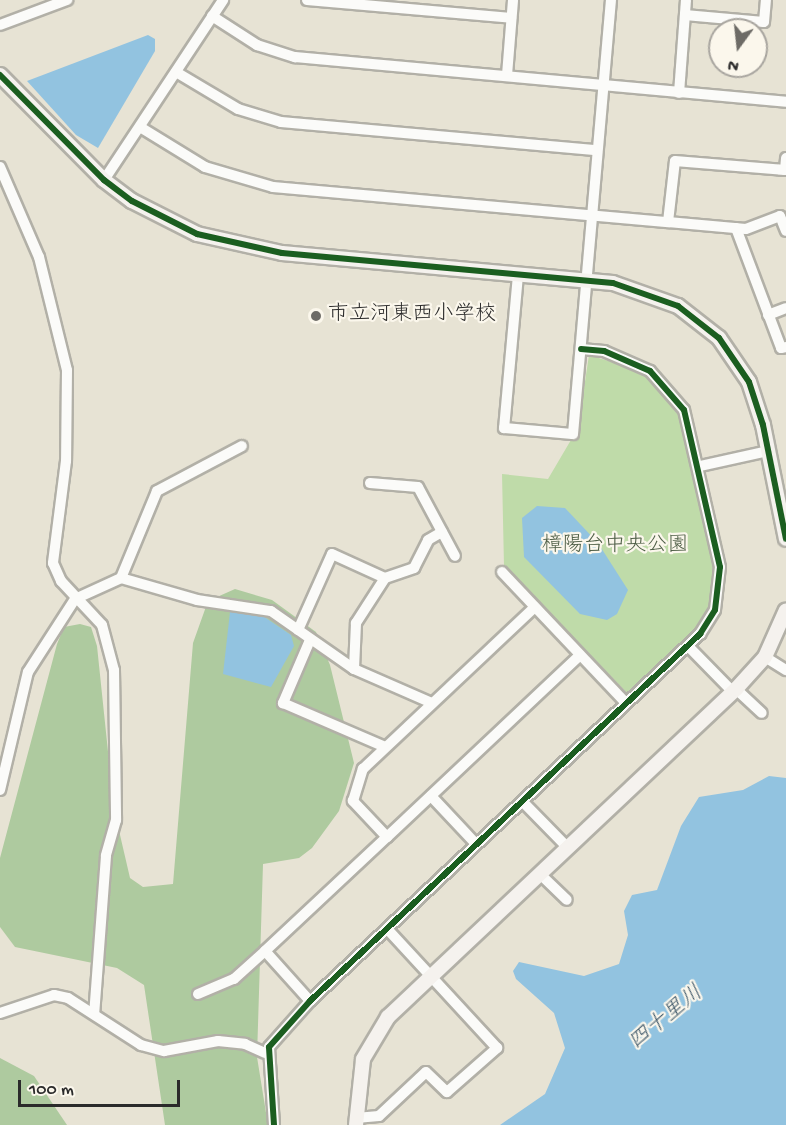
<!DOCTYPE html>
<html>
<head>
<meta charset="utf-8">
<style>
	body { margin:0 }
	#map { position:relative; width:786px; height:1125px; overflow:hidden; background:#e7e3d4; font-family:"Gochi Hand","Klee One",sans-serif }
	div>[style] { position:absolute }
	[style*='--x'] { left:calc(var(--x)*1px); top:calc(var(--y)*1px); width:calc(var(--w)*1px); rotate:calc(var(--a)*1deg) }
	.green>* { inset:0; background:#bfdba9 }
	.forest>* { inset:0; background:#aeca9f }
	.water>* { inset:0; background:#92c3e0 }
	.roads { filter:drop-shadow(2px 0 #b2b0a7) drop-shadow(-2px 0 #b2b0a7) drop-shadow(0 2px #b2b0a7) drop-shadow(0 -2px #b2b0a7) }
	.street>* { height:10px; margin:-5px; padding:0 5px; transform-origin:5px; border-radius:5px; background:#fbfbf9 }
	.secondary>* { height:14px; margin:-7px; padding:0 7px; transform-origin:7px; border-radius:7px; background:#f5f2ee }
	.cycleway>* { height:6px; margin:-3px; padding:0 3px; transform-origin:3px; border-radius:3px; background:#1b5e20 }
	.dots>* { width:16px; height:16px; translate:-50% -50%; box-sizing:border-box; border:3px solid #fbf7ec; border-radius:50% }
	span { translate:-50% -50%; white-space:nowrap; text-align:center; line-height:1.15; -webkit-text-stroke:4.5px #fbf7ec; paint-order:stroke }
	.poi-label { font-size:21px; color:#2b2b2b }
	.left { translate:0 -50%; text-align:left }
	.park-label { font-size:21px; color:#4e5e46 }
	.water-label { font-size:22px; color:#425b6c; font-style:italic }
	.north { position:absolute; left:708px; top:18px; width:60px; height:60px; box-sizing:border-box; background:#fbf7ec; border:2px solid #a8a59f; border-radius:50%; rotate:195deg; font-size:16px; font-weight:700; line-height:24px; text-align:center; color:#2b2b2b }
	.north::after { content:''; display:block; margin:auto; width:21px; height:27px; background:#6d6b66; clip-path:polygon(50% 0,100% 100%,50% 72%,0 100%) }
	.scale { position:absolute; left:18px; top:1080px; width:162px; height:27px; box-sizing:border-box; border:3px solid #2b2b2b; border-top:0; padding-left:8px; font-size:18px; line-height:21px; white-space:nowrap; color:#2b2b2b; -webkit-text-stroke:4px #fbf7ec; paint-order:stroke }
</style>
</head>
<body>
<div id="map">
	<div class="green">
		<div style="clip-path:polygon(589px 355px,641px 371px,681px 413px,715px 564px,711px 609px,701px 625px,629px 695px,504px 566px,502px 474px,548px 479px,578px 428px)"></div>
	</div>
	<div class="forest">
		<div style="clip-path:polygon(235px 589px,272px 600px,316px 632px,330px 665px,354px 763px,339px 811px,312px 848px,299px 858px,263px 864px,257px 1057px,268px 1125px,165px 1125px,144px 985px,117px 968px,15px 947px,0 927px,0 858px,57px 644px,64px 627px,80px 624px,91px 627px,97px 646px,114px 809px,130px 878px,143px 887px,173px 884px,193px 643px,208px 601px)"></div>
		<div style="clip-path:polygon(0 1058px,34px 1076px,67px 1125px,0 1125px)"></div>
	</div>
	<div class="water">
		<div style="clip-path:polygon(148px 35px,155px 39px,155px 51px,98px 148px,76px 135px,27px 81px)"></div>
		<div style="clip-path:polygon(537px 506px,565px 508px,598px 543px,628px 590px,617px 614px,607px 620px,580px 614px,524px 557px,522px 518px)"></div>
		<div style="clip-path:polygon(230px 612px,260px 614px,291px 635px,294px 646px,271px 687px,223px 674px)"></div>
		<div style="clip-path:polygon(769px 776px,786px 778px,786px 1125px,500px 1125px,545px 1094px,565px 1048px,554px 1013px,516px 979px,513px 971px,519px 962px,584px 976px,619px 964px,628px 935px,624px 911px,632px 895px,657px 890px,681px 826px,699px 797px,743px 790px)"></div>
	</div>
	<div class="roads">
		<div class="street">
			<div style="--x:307;--y:0;--w:205;--a:5"></div>
			<div style="--x:685;--y:15;--w:79;--a:5.1"></div>
			<div style="--x:764;--y:22;--w:22;--a:-85"></div>
			<div style="--x:212;--y:16;--w:54;--a:32.8"></div>
			<div style="--x:257;--y:45;--w:40;--a:18"></div>
			<div style="--x:295;--y:57;--w:493;--a:5.2"></div>
			<div style="--x:0;--y:25;--w:72;--a:-20.5"></div>
			<div style="--x:176;--y:72;--w:72;--a:30.8"></div>
			<div style="--x:238;--y:109;--w:45;--a:16.8"></div>
			<div style="--x:281;--y:122;--w:317;--a:5.1"></div>
			<div style="--x:507;--y:75;--w:75;--a:-85.4"></div>
			<div style="--x:679;--y:93;--w:93;--a:-85.7"></div>
			<div style="--x:140;--y:127;--w:76;--a:31.6"></div>
			<div style="--x:205;--y:167;--w:71;--a:16.4"></div>
			<div style="--x:273;--y:187;--w:397;--a:5.1"></div>
			<div style="--x:668;--y:222;--w:61;--a:-83.5"></div>
			<div style="--x:675;--y:161;--w:110;--a:4.7"></div>
			<div style="--x:785;--y:170;--w:12;--a:-85"></div>
			<div style="--x:0;--y:167;--w:98;--a:66.6"></div>
			<div style="--x:39;--y:257;--w:116;--a:76.1"></div>
			<div style="--x:67;--y:370;--w:91;--a:90.6"></div>
			<div style="--x:66;--y:461;--w:103;--a:97.3"></div>
			<div style="--x:53;--y:563;--w:20;--a:66"></div>
			<div style="--x:61;--y:581;--w:60;--a:47"></div>
			<div style="--x:102;--y:625;--w:47;--a:75.1"></div>
			<div style="--x:114;--y:670;--w:150;--a:89.2"></div>
			<div style="--x:116;--y:820;--w:37;--a:106"></div>
			<div style="--x:106;--y:856;--w:158;--a:94.3"></div>
			<div style="--x:104;--y:180;--w:216;--a:-56.5"></div>
			<div style="--x:668;--y:222;--w:78;--a:5.1"></div>
			<div style="--x:746;--y:229;--w:36;--a:-21"></div>
			<div style="--x:780;--y:216;--w:16;--a:68"></div>
			<div style="--x:736;--y:228;--w:128;--a:69.4"></div>
			<div style="--x:781;--y:348;--w:5;--a:-11"></div>
			<div style="--x:518;--y:275;--w:154;--a:95.2"></div>
			<div style="--x:504;--y:428;--w:69;--a:5"></div>
			<div style="--x:573;--y:434;--w:436;--a:-85"></div>
			<div style="--x:768;--y:315;--w:19;--a:-21"></div>
			<div style="--x:700;--y:466;--w:70;--a:-12.4"></div>
			<div style="--x:370;--y:483;--w:48;--a:4.8"></div>
			<div style="--x:418;--y:487;--w:78;--a:61.8"></div>
			<div style="--x:502;--y:572;--w:180;--a:46.6"></div>
			<div style="--x:121;--y:578;--w:79;--a:16.1"></div>
			<div style="--x:197;--y:600;--w:75;--a:8.5"></div>
			<div style="--x:271;--y:611;--w:101;--a:34.9"></div>
			<div style="--x:354;--y:669;--w:85;--a:23.6"></div>
			<div style="--x:385;--y:578;--w:31;--a:-19"></div>
			<div style="--x:414;--y:568;--w:31;--a:-63"></div>
			<div style="--x:428;--y:540;--w:16;--a:-30"></div>
			<div style="--x:298;--y:630;--w:83;--a:-65.9"></div>
			<div style="--x:332;--y:554;--w:58;--a:24.4"></div>
			<div style="--x:385;--y:578;--w:54;--a:122.8"></div>
			<div style="--x:356;--y:623;--w:46;--a:92.5"></div>
			<div style="--x:310;--y:640;--w:69;--a:113.2"></div>
			<div style="--x:283;--y:703;--w:111;--a:23.3"></div>
			<div style="--x:688;--y:646;--w:64;--a:45.6"></div>
			<div style="--x:765;--y:657;--w:25;--a:32"></div>
			<div style="--x:736;--y:689;--w:35;--a:43"></div>
			<div style="--x:0;--y:790;--w:121;--a:-76.7"></div>
			<div style="--x:28;--y:672;--w:87;--a:-57.2"></div>
			<div style="--x:75;--y:599;--w:51;--a:-24.5"></div>
			<div style="--x:121;--y:578;--w:94;--a:-67.5"></div>
			<div style="--x:157;--y:491;--w:96;--a:-27.9"></div>
			<div style="--x:431;--y:796;--w:66;--a:46.8"></div>
			<div style="--x:523;--y:802;--w:64;--a:45.6"></div>
			<div style="--x:387;--y:837;--w:265;--a:-43.3"></div>
			<div style="--x:540;--y:874;--w:37;--a:44"></div>
			<div style="--x:198;--y:994;--w:39;--a:-23"></div>
			<div style="--x:234;--y:979;--w:42;--a:-42.1"></div>
			<div style="--x:310;--y:1001;--w:67;--a:-132"></div>
			<div style="--x:265;--y:951;--w:167;--a:-43.1"></div>
			<div style="--x:387;--y:837;--w:50;--a:-133.4"></div>
			<div style="--x:353;--y:801;--w:34;--a:-73"></div>
			<div style="--x:363;--y:769;--w:236;--a:-43.3"></div>
			<div style="--x:0;--y:1013;--w:57;--a:-18.4"></div>
			<div style="--x:54;--y:995;--w:14;--a:12"></div>
			<div style="--x:68;--y:998;--w:87;--a:32.8"></div>
			<div style="--x:141;--y:1045;--w:24;--a:15"></div>
			<div style="--x:164;--y:1051;--w:55;--a:-10.5"></div>
			<div style="--x:218;--y:1041;--w:27;--a:6"></div>
			<div style="--x:245;--y:1044;--w:22;--a:24"></div>
			<div style="--x:356;--y:1118;--w:23;--a:-5"></div>
			<div style="--x:379;--y:1116;--w:64;--a:-43.1"></div>
			<div style="--x:426;--y:1072;--w:29;--a:44"></div>
			<div style="--x:447;--y:1092;--w:67;--a:-41.3"></div>
			<div style="--x:497;--y:1048;--w:162;--a:-132.7"></div>
			<div style="--x:274;--y:1125;--w:78;--a:-93.7"></div>
			<div style="--x:269;--y:1047;--w:62;--a:-48.3"></div>
			<div style="--x:310;--y:1001;--w:536;--a:-43.26"></div>
			<div style="--x:700;--y:634;--w:28;--a:-58"></div>
			<div style="--x:715;--y:610;--w:43;--a:-83.4"></div>
			<div style="--x:720;--y:567;--w:161;--a:-102.9"></div>
			<div style="--x:684;--y:410;--w:52;--a:-131.1"></div>
			<div style="--x:650;--y:371;--w:50;--a:-156.5"></div>
			<div style="--x:604;--y:351;--w:23;--a:-175"></div>
		</div>
		<div class="secondary">
			<div style="--x:0;--y:75;--w:148;--a:45.3"></div>
			<div style="--x:104;--y:180;--w:35;--a:37"></div>
			<div style="--x:132;--y:201;--w:73;--a:26.9"></div>
			<div style="--x:197;--y:234;--w:87;--a:12.6"></div>
			<div style="--x:282;--y:253;--w:332;--a:5.2"></div>
			<div style="--x:613;--y:283;--w:69;--a:19.5"></div>
			<div style="--x:678;--y:306;--w:52;--a:38"></div>
			<div style="--x:719;--y:338;--w:53;--a:55.7"></div>
			<div style="--x:749;--y:382;--w:45;--a:72"></div>
			<div style="--x:763;--y:425;--w:116;--a:78.6"></div>
			<div style="--x:356;--y:1125;--w:66;--a:-83.9"></div>
			<div style="--x:363;--y:1059;--w:49;--a:-59.2"></div>
			<div style="--x:388;--y:1017;--w:478;--a:-43.3"></div>
			<div style="--x:736;--y:689;--w:43;--a:-47.8"></div>
			<div style="--x:765;--y:657;--w:51;--a:-65.9"></div>
		</div>
	</div>
	<div class="cycleway">
		<div style="--x:0;--y:75;--w:148;--a:45.3"></div>
		<div style="--x:104;--y:180;--w:35;--a:37"></div>
		<div style="--x:132;--y:201;--w:73;--a:26.9"></div>
		<div style="--x:197;--y:234;--w:87;--a:12.6"></div>
		<div style="--x:282;--y:253;--w:332;--a:5.2"></div>
		<div style="--x:613;--y:283;--w:69;--a:19.5"></div>
		<div style="--x:678;--y:306;--w:52;--a:38"></div>
		<div style="--x:719;--y:338;--w:53;--a:55.7"></div>
		<div style="--x:749;--y:382;--w:45;--a:72"></div>
		<div style="--x:763;--y:425;--w:116;--a:78.6"></div>
		<div style="--x:274;--y:1125;--w:78;--a:-93.7"></div>
		<div style="--x:269;--y:1047;--w:62;--a:-48.3"></div>
		<div style="--x:310;--y:1001;--w:536;--a:-43.26"></div>
		<div style="--x:700;--y:634;--w:28;--a:-58"></div>
		<div style="--x:715;--y:610;--w:43;--a:-83.4"></div>
		<div style="--x:720;--y:567;--w:161;--a:-102.9"></div>
		<div style="--x:684;--y:410;--w:52;--a:-131.1"></div>
		<div style="--x:650;--y:371;--w:50;--a:-156.5"></div>
		<div style="--x:604;--y:351;--w:23;--a:-175"></div>
	</div>
	<div class="dots">
		<div style="left:316px;top:316px;background:#6d6b66"></div>
	</div>
	<div class="poi-label">
		<span class="left" style="left:328px;top:316px">市立河東西小学校</span>
	</div>
	<div class="park-label">
		<span style="left:615px;top:547px">樟陽台中央公園</span>
	</div>
	<div class="water-label">
		<span style="left:667px;top:1019px;rotate:-39deg">四十里川</span>
	</div>
	<div class="north">N</div>
	<div class="scale">100 m</div>
</div>
</body>
</html>
